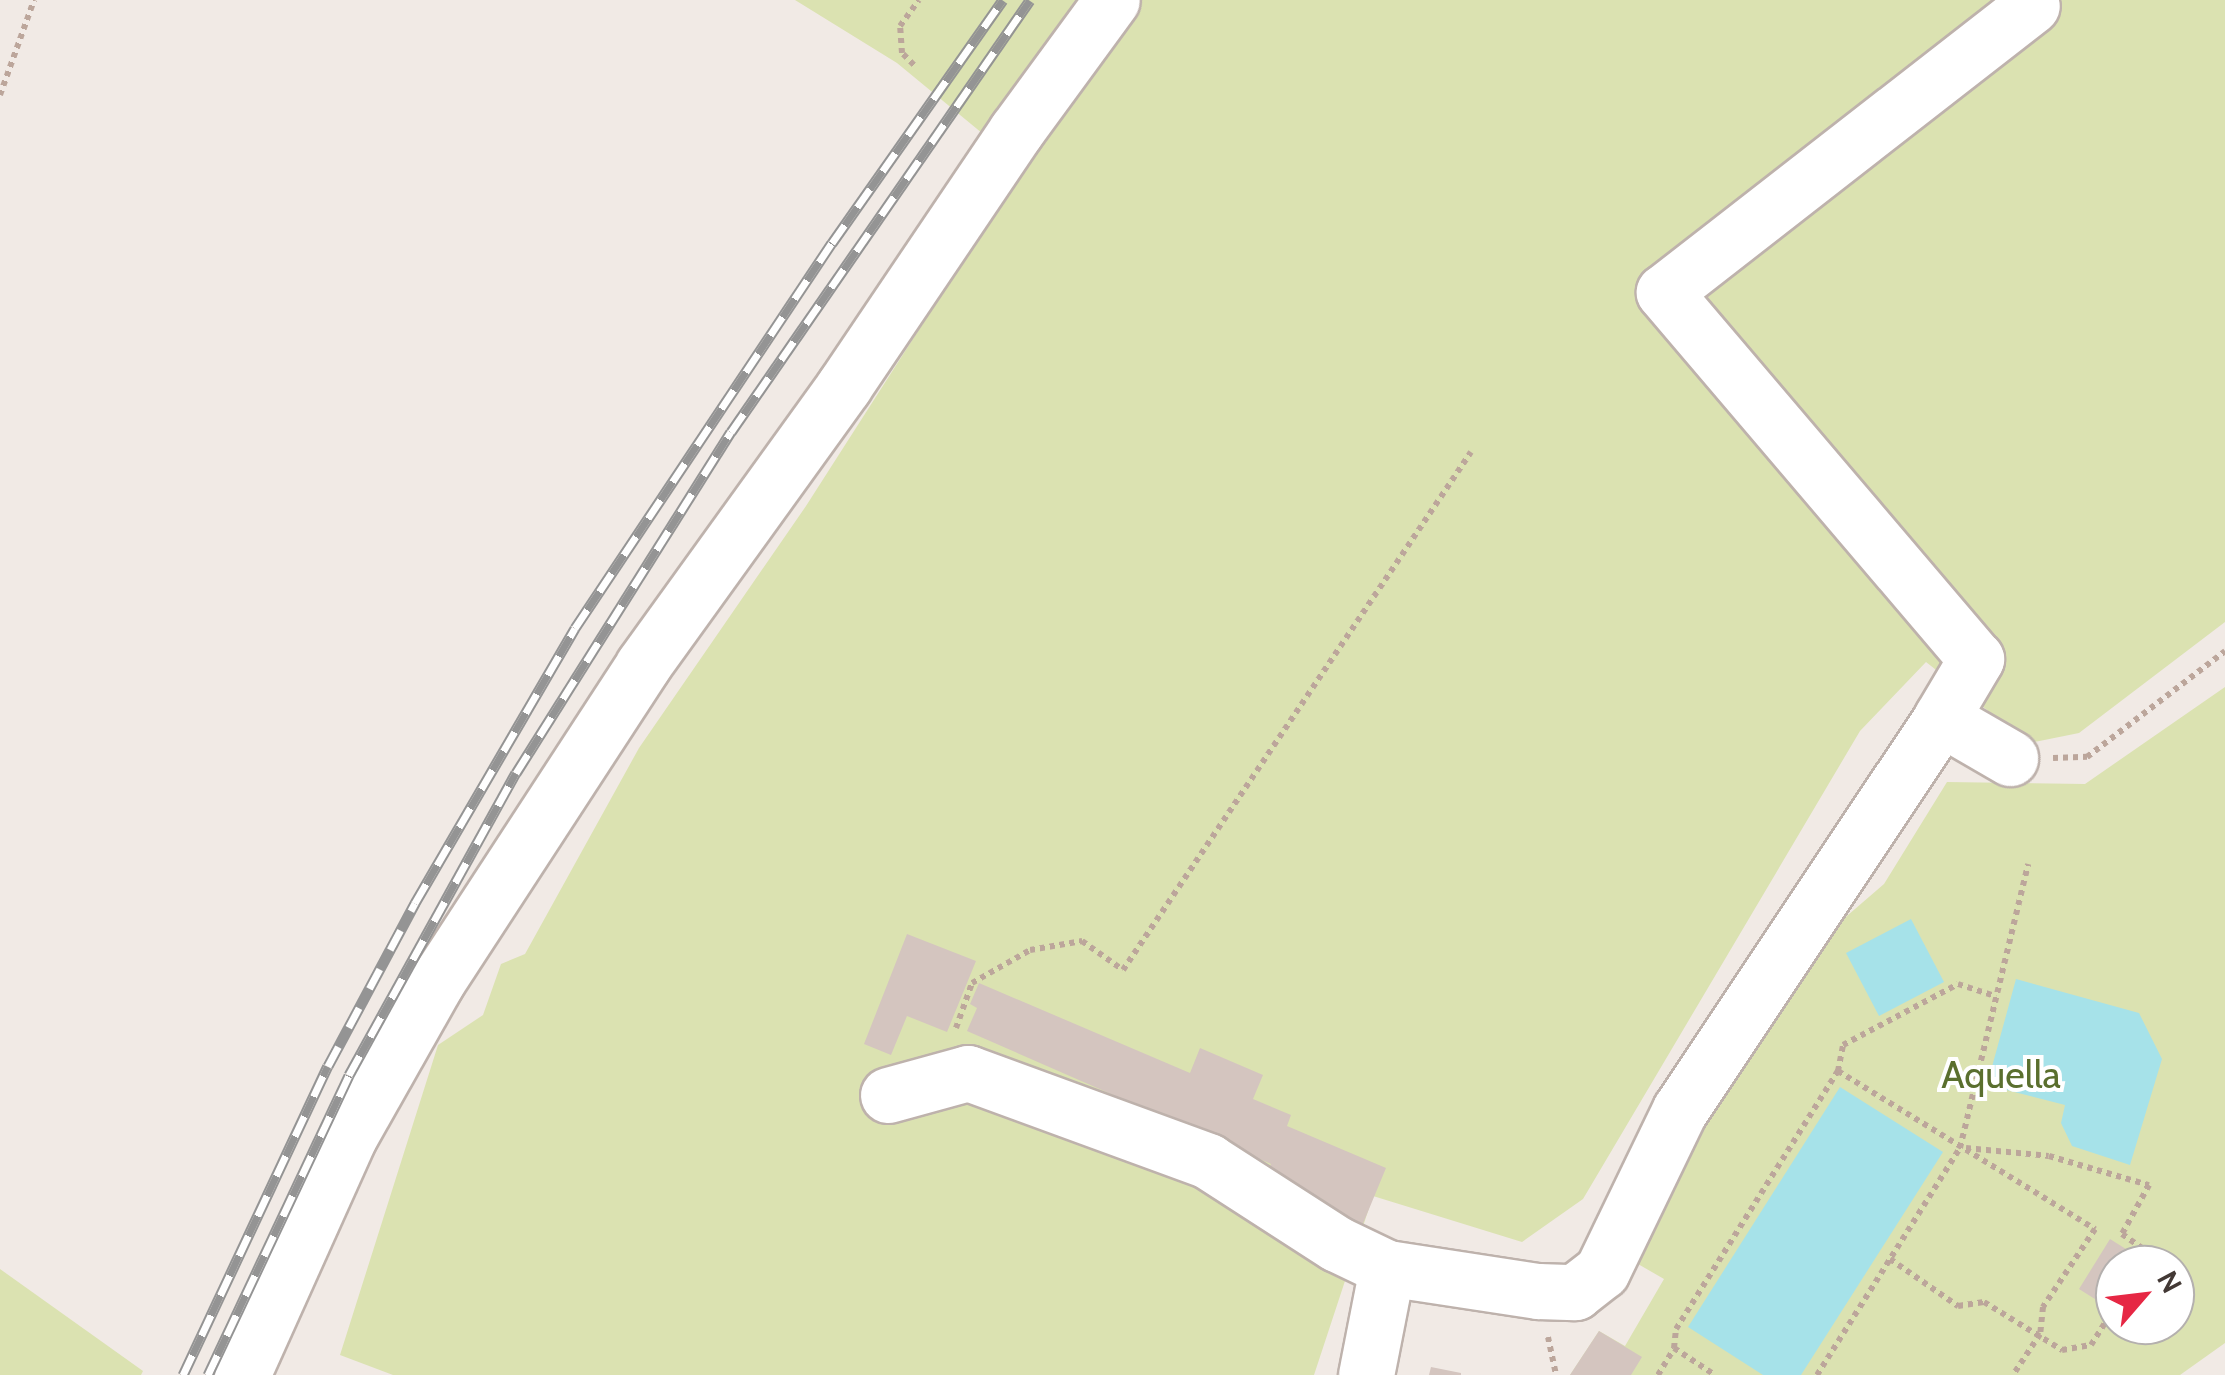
<!DOCTYPE html>
<html>
<head>
<meta charset="utf-8">
<style>
	body { margin:0 }
	#map { position:relative; width:2225px; height:1375px; overflow:hidden; background:#f1eae5; font-family:Cabin,sans-serif }
	div>[style] { position:absolute }
	[style*='--x'] { left:calc(var(--x)*1px); top:calc(var(--y)*1px); width:calc(var(--w)*1px); rotate:calc(var(--a)*1deg) }
	.green>* { inset:0; background:#dbe2b1 }
	.water>* { inset:0; background:#a6e2e9 }
	.building>* { inset:0; background:#d4c5bf }
	.path>* { height:6px; margin-top:-3px; transform-origin:0; background:repeating-linear-gradient(90deg,#bca69b 0 5px,transparent 0 10px) }
	.roads { filter:drop-shadow(2px 0 #beb2ac) drop-shadow(-2px 0 #beb2ac) drop-shadow(0 2px #beb2ac) drop-shadow(0 -2px #beb2ac) }
	.minor>* { height:55px; margin:-27.5px; padding:0 27.5px; transform-origin:27.5px; border-radius:27.5px; background:#fff }
	.rail>* { height:11px; margin-top:-5.5px; transform-origin:0; background:repeating-linear-gradient(90deg,#fff 0 22px,#949494 0 44px); box-sizing:border-box; border-block:2px solid #949494 }
	span { translate:-50% -50%; white-space:nowrap; text-align:center; line-height:1.15; -webkit-text-stroke:8px #fff; paint-order:stroke }
	.park-label { font-size:38px; color:#5a6f2e }
	.north { position:absolute; left:2095px; top:1245px; width:100px; height:100px; box-sizing:border-box; background:#fff; border:2px solid #b4b0ae; border-radius:50%; rotate:62deg; font-size:28px; font-weight:700; line-height:40px; text-align:center; color:#433935 }
	.north::after { content:''; display:block; margin:auto; width:35px; height:45px; background:#e62744; clip-path:polygon(50% 0,100% 100%,50% 72%,0 100%) }
</style>
</head>
<body>
<div id="map">
	<div class="green">
		<div style="clip-path:polygon(795px 0,2225px 0,2225px 622px,2079px 733px,2029px 743px,1926px 662px,1860px 731px,1583px 1199px,1522px 1242px,1373px 1196px,1314px 1375px,393px 1375px,340px 1355px,438px 1045px,483px 1015px,501px 964px,525px 954px,639px 748px,806px 506px,1023px 167px,897px 63px)"></div>
		<div style="clip-path:polygon(evenodd,2225px 687px,2225px 1343px,2180px 1375px,1570px 1375px,1599px 1331px,1625px 1346px,1664px 1279px,1638px 1264px,1704px 1116px,1797px 959px,1884px 884px,1947px 782px,2085px 784px,2225px 687px,2115px 1265px,2175px 1265px,2175px 1325px,2115px 1325px,2115px 1265px)"></div>
		<div style="clip-path:polygon(0 1269px,143px 1371px,141px 1375px,0 1375px)"></div>
	</div>
	<div class="water">
		<div style="clip-path:polygon(1911px 919px,1944px 982px,1879px 1016px,1846px 953px)"></div>
		<div style="clip-path:polygon(2016px 979px,2139px 1013px,2162px 1059px,2130px 1165px,2072px 1146px,2061px 1123px,2065px 1105px,1987px 1085px)"></div>
		<div style="clip-path:polygon(1840px 1087px,1943px 1152px,1801px 1375px,1763px 1375px,1688px 1327px)"></div>
	</div>
	<div class="building">
		<div style="clip-path:polygon(907px 934px,976px 961px,947px 1032px,907px 1016px,891px 1055px,864px 1044px)"></div>
		<div style="clip-path:polygon(979px 983px,1190px 1073px,1200px 1048px,1263px 1075px,1253px 1099px,1291px 1115px,1287px 1126px,1386px 1168px,1362px 1226px,1263px 1184px,1271px 1164px,967px 1031px,977px 1008px,970px 1004px)"></div>
		<div style="clip-path:polygon(2110px 1239px,2137px 1256px,2132px 1265px,2115px 1265px,2115px 1292px,2106px 1306px,2079px 1289px)"></div>
		<div style="clip-path:polygon(1599px 1331px,1642px 1357px,1631px 1375px,1570px 1375px)"></div>
		<div style="clip-path:polygon(1431px 1367px,1461px 1373px,1461px 1375px,1429px 1375px)"></div>
	</div>
	<div class="path">
		<div style="--x:914;--y:65;--w:17;--a:-135"></div>
		<div style="--x:902;--y:53;--w:27;--a:-94"></div>
		<div style="--x:900;--y:26;--w:32;--a:-54"></div>
		<div style="--x:0;--y:95;--w:101;--a:-70.3"></div>
		<div style="--x:2053;--y:758;--w:34;--a:-2"></div>
		<div style="--x:2087;--y:757;--w:174;--a:-37.5"></div>
		<div style="--x:956;--y:1028;--w:48;--a:-70.4"></div>
		<div style="--x:972;--y:983;--w:67;--a:-29.6"></div>
		<div style="--x:1030;--y:950;--w:53;--a:-9.8"></div>
		<div style="--x:1082;--y:941;--w:50;--a:35.3"></div>
		<div style="--x:1123;--y:970;--w:624;--a:-56.11"></div>
		<div style="--x:1838;--y:1071;--w:302;--a:31.6"></div>
		<div style="--x:2095;--y:1229;--w:94;--a:123.7"></div>
		<div style="--x:2043;--y:1307;--w:27;--a:96"></div>
		<div style="--x:2040;--y:1334;--w:49;--a:123.4"></div>
		<div style="--x:1966;--y:1148;--w:83;--a:5.5"></div>
		<div style="--x:2049;--y:1156;--w:104;--a:16.2"></div>
		<div style="--x:2149;--y:1185;--w:56;--a:118.9"></div>
		<div style="--x:2122;--y:1234;--w:33;--a:35"></div>
		<div style="--x:2149;--y:1253;--w:14;--a:120"></div>
		<div style="--x:1890;--y:1259;--w:83;--a:34.7"></div>
		<div style="--x:1958;--y:1306;--w:26;--a:-9"></div>
		<div style="--x:1984;--y:1302;--w:92;--a:31.6"></div>
		<div style="--x:2062;--y:1350;--w:29;--a:-10"></div>
		<div style="--x:2091;--y:1345;--w:45;--a:-57.7"></div>
		<div style="--x:1548;--y:1337;--w:39;--a:78"></div>
		<div style="--x:1674;--y:1348;--w:19;--a:-84"></div>
		<div style="--x:1676;--y:1329;--w:305;--a:-57.9"></div>
		<div style="--x:1838;--y:1071;--w:26;--a:-79"></div>
		<div style="--x:1843;--y:1045;--w:130;--a:-27.9"></div>
		<div style="--x:1958;--y:984;--w:40;--a:18"></div>
		<div style="--x:1658;--y:1375;--w:31;--a:-59"></div>
		<div style="--x:1674;--y:1348;--w:49;--a:33.4"></div>
		<div style="--x:1817;--y:1375;--w:268;--a:-57.8"></div>
		<div style="--x:1960;--y:1148;--w:292;--a:-76.5"></div>
	</div>
	<div class="roads">
		<div class="minor">
			<div style="--x:1941;--y:718;--w:69;--a:-59.3"></div>
			<div style="--x:1976;--y:659;--w:482;--a:-130.4"></div>
			<div style="--x:1664;--y:292;--w:466;--a:-37.9"></div>
			<div style="--x:888;--y:1095;--w:83;--a:-15.4"></div>
			<div style="--x:968;--y:1073;--w:256;--a:20.1"></div>
			<div style="--x:1208;--y:1161;--w:153;--a:32.8"></div>
			<div style="--x:1337;--y:1244;--w:55;--a:25.6"></div>
			<div style="--x:1387;--y:1268;--w:153;--a:8.7"></div>
			<div style="--x:1538;--y:1291;--w:37;--a:2"></div>
			<div style="--x:1575;--y:1292;--w:34;--a:-38"></div>
			<div style="--x:1602;--y:1271;--w:179;--a:-64.2"></div>
			<div style="--x:1680;--y:1110;--w:471;--a:-56.3"></div>
			<div style="--x:1941;--y:718;--w:80;--a:30.1"></div>
			<div style="--x:242;--y:1375;--w:261;--a:-65.8"></div>
			<div style="--x:349;--y:1137;--w:177;--a:-60.5"></div>
			<div style="--x:436;--y:983;--w:379;--a:-56.9"></div>
			<div style="--x:643;--y:665;--w:344;--a:-54.2"></div>
			<div style="--x:844;--y:386;--w:308;--a:-56"></div>
			<div style="--x:1016;--y:131;--w:162;--a:-53.8"></div>
			<div style="--x:1366;--y:1375;--w:109;--a:-78.9"></div>
		</div>
	</div>
	<div class="rail">
		<div style="--x:183;--y:1375;--w:341;--a:-64.9"></div>
		<div style="--x:328;--y:1066;--w:185;--a:-61.9"></div>
		<div style="--x:415;--y:903;--w:318;--a:-59.8"></div>
		<div style="--x:575;--y:628;--w:463;--a:-56.3"></div>
		<div style="--x:832;--y:243;--w:297;--a:-54.9"></div>
		<div style="--x:208;--y:1375;--w:331;--a:-64.8"></div>
		<div style="--x:349;--y:1075;--w:345;--a:-61.1"></div>
		<div style="--x:516;--y:773;--w:403;--a:-57.8"></div>
		<div style="--x:731;--y:432;--w:525;--a:-55.31"></div>
	</div>
	<div class="park-label">
		<span style="left:2001px;top:1075px">Aquella</span>
	</div>
	<div class="north">N</div>
</div>
</body>
</html>
